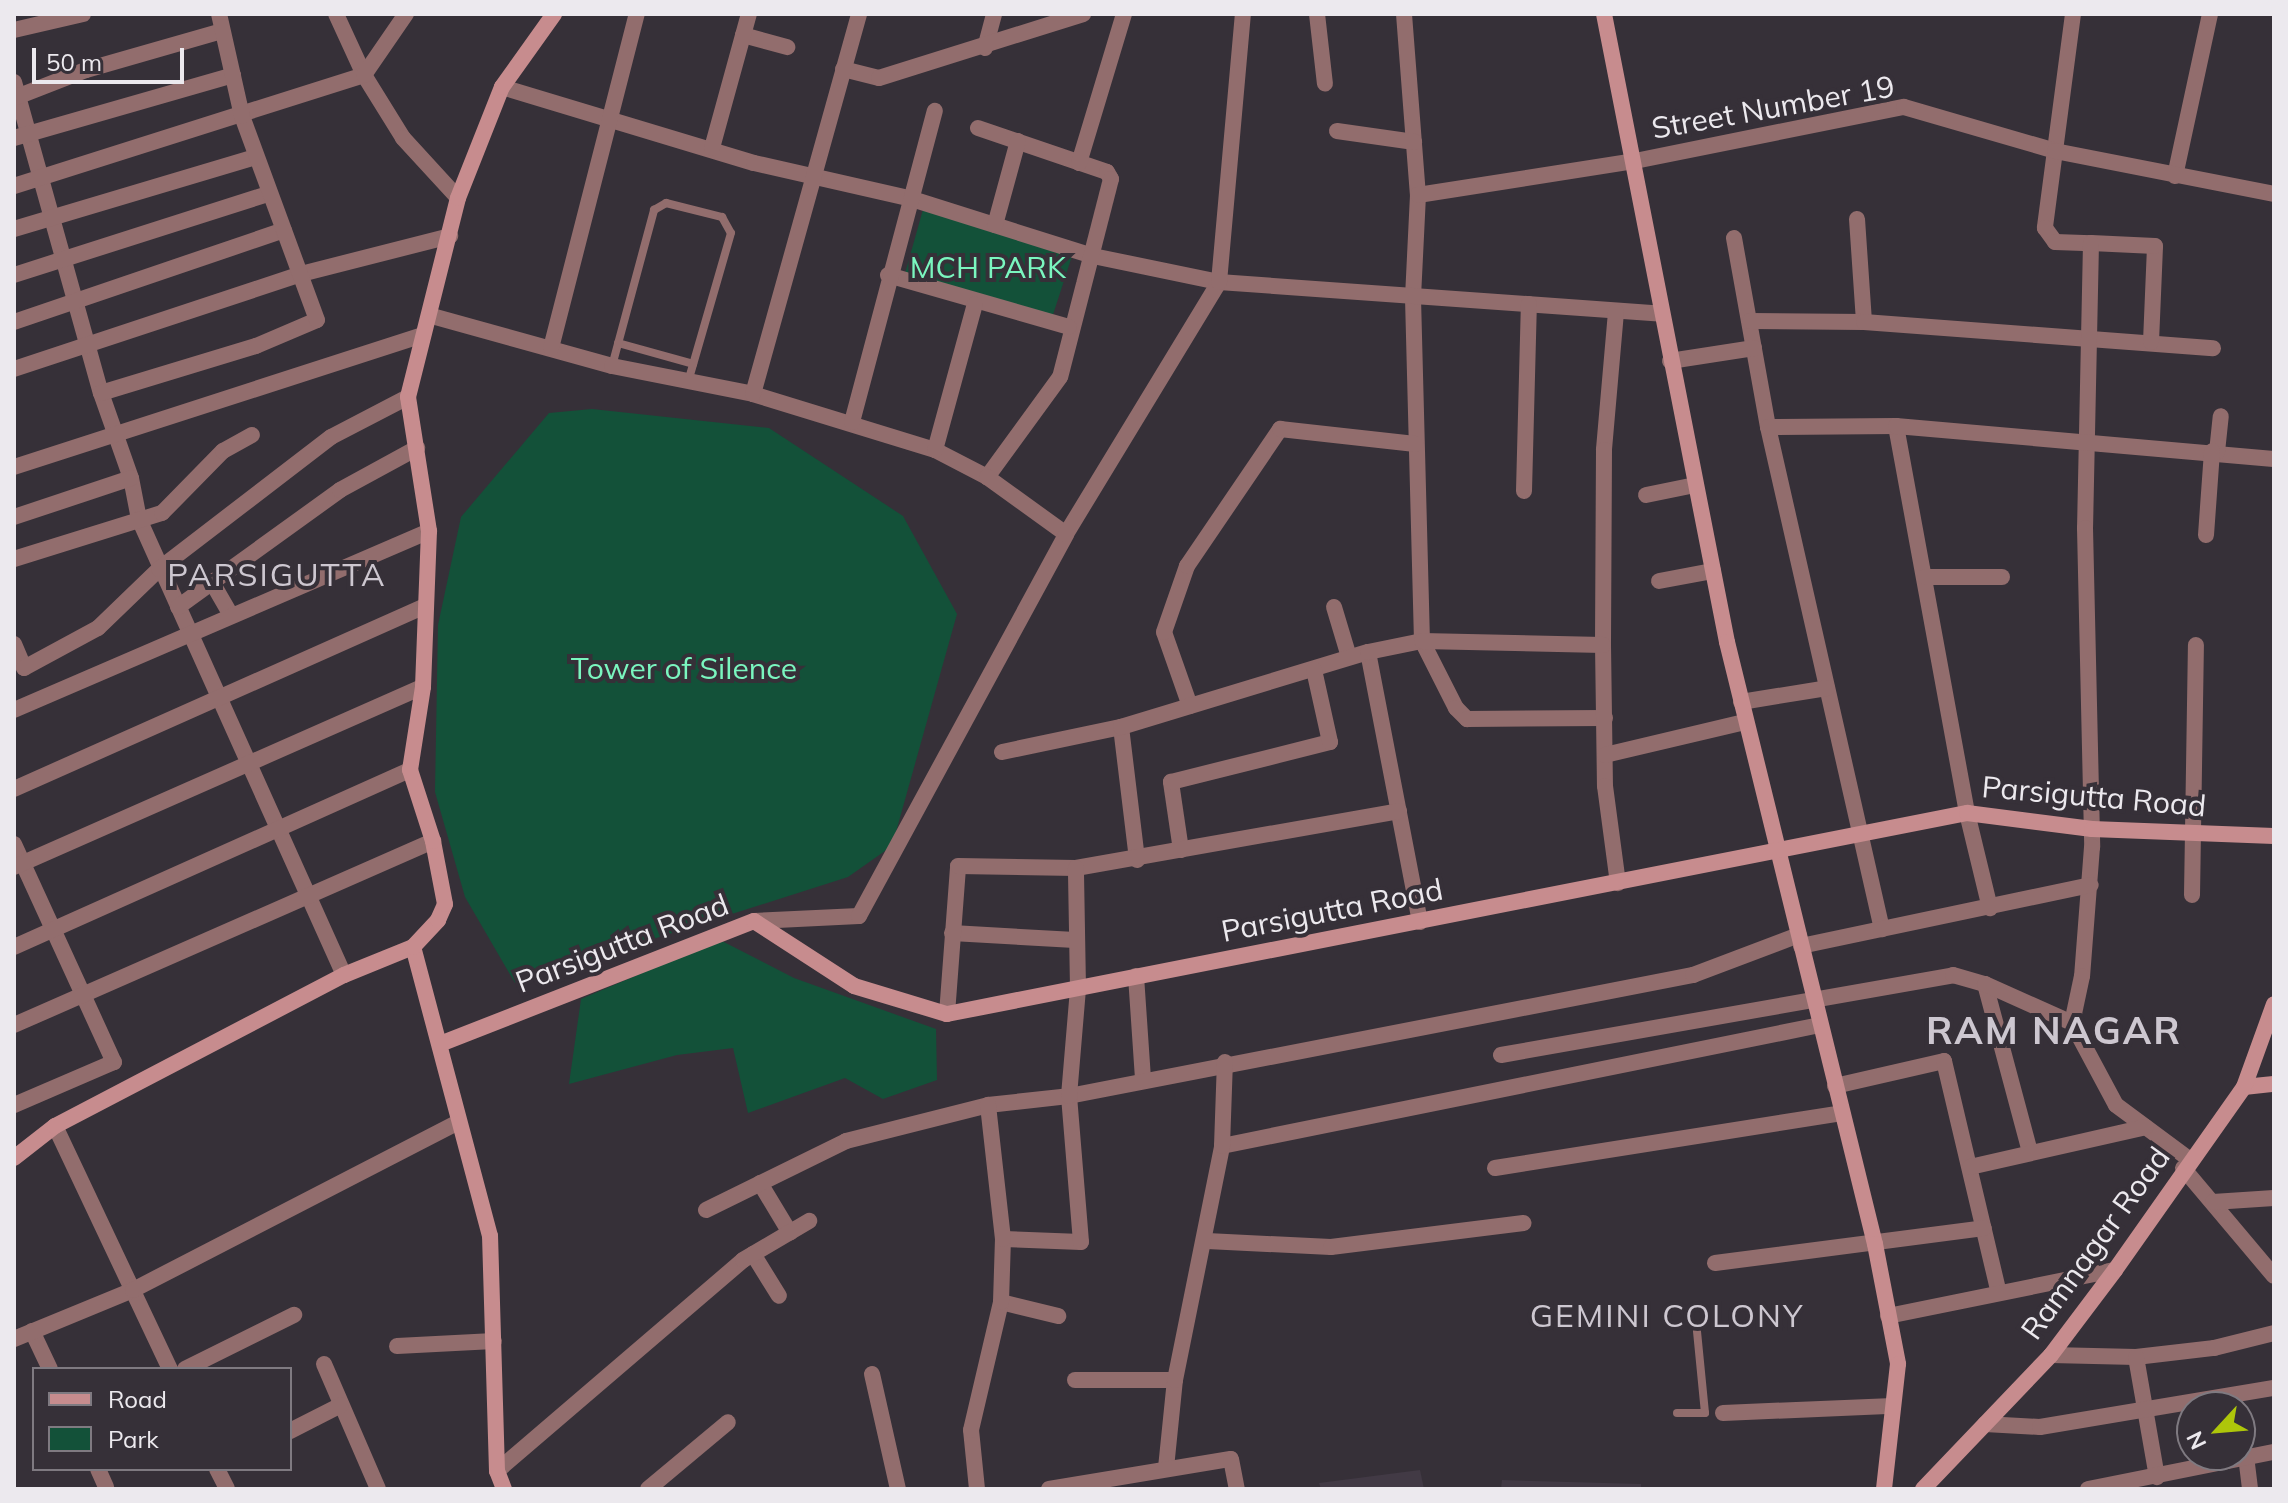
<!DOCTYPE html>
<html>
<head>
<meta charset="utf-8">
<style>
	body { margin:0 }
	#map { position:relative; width:2288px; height:1503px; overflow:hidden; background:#363038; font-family:Mulish,sans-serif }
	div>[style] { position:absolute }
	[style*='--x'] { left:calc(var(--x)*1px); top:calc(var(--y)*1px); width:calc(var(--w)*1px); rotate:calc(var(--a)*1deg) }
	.built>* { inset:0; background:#423a45 }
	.green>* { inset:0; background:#135139 }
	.lane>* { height:8px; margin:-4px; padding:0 4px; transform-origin:4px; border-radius:4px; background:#926d6d }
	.street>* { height:16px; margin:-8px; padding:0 8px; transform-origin:8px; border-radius:8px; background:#926d6d }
	.secondary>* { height:16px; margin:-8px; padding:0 8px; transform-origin:8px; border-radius:8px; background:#c78c8e }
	span { translate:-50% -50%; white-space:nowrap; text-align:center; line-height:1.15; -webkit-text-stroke:8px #363038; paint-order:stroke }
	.street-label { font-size:30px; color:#ece9ee }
	.park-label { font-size:30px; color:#7af6bf }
	.neighbourhood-label { font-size:32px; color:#cdc7d0; letter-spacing:2px }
	.district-label { font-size:38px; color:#cdc7d0; font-weight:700; letter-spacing:2px }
	.frame { position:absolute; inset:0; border:16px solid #ece9ee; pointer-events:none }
	.legend { position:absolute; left:32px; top:1367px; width:260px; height:104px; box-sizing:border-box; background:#363038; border:2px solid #7f7a81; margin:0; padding:10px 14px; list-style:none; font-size:24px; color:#ece9ee }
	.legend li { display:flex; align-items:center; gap:16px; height:40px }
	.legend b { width:40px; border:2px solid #7f7a81 }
	.north { position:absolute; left:2176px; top:1391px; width:80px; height:80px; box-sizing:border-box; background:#363038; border:2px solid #7f7a81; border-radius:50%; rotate:244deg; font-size:22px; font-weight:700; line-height:32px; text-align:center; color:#ece9ee }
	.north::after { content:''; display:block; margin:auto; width:28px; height:36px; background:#aec60a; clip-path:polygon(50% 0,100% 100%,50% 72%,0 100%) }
	.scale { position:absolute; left:32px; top:48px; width:152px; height:36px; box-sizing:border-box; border:4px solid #ece9ee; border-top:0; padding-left:10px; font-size:24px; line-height:28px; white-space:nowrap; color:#ece9ee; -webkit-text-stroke:6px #363038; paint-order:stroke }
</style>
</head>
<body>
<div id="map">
	<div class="built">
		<div style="clip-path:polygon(1420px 1470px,1424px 1489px,1321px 1489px,1319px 1483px)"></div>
		<div style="clip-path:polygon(1502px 1480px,1641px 1484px,1641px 1489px,1501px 1489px)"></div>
	</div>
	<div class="green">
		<div style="clip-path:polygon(924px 206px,1072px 256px,1049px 327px,904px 277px)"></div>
		<div style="clip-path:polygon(592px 409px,769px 428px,903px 516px,957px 614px,892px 846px,848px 877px,515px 983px,465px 897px,435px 792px,438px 625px,461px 517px,549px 413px)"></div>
		<div style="clip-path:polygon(720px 940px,794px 978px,936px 1029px,937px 1080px,883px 1099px,845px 1078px,748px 1113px,733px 1048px,677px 1055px,569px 1084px,581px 999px)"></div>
	</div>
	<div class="lane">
		<div style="--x:618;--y:343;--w:78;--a:15.6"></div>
		<div style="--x:612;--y:366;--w:162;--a:-74.9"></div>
		<div style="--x:654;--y:210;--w:14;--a:-30"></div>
		<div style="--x:666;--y:203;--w:58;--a:14"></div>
		<div style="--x:722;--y:217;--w:18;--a:61"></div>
		<div style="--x:731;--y:233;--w:155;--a:106.1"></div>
		<div style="--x:1677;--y:1413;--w:28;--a:0"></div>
		<div style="--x:1705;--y:1413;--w:82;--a:-95.6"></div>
	</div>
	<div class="street">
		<div style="--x:336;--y:14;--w:67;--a:65.3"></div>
		<div style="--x:364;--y:75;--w:74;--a:58.2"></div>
		<div style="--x:403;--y:138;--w:81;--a:47.5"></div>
		<div style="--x:1317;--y:14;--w:70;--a:83.5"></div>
		<div style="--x:1404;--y:14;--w:182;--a:85.6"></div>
		<div style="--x:1418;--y:195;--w:103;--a:92.8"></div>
		<div style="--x:1413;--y:298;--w:343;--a:88.5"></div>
		<div style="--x:1422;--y:641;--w:75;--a:63.1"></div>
		<div style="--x:1456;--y:708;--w:16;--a:45"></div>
		<div style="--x:1467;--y:719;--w:138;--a:-0.4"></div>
		<div style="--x:2073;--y:14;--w:216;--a:97.5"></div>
		<div style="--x:2045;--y:228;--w:17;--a:54"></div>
		<div style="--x:2055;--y:242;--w:36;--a:2"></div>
		<div style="--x:14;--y:30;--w:71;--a:-13.1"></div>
		<div style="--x:743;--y:35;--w:46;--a:15.3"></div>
		<div style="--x:985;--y:48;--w:35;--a:-75"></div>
		<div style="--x:843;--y:69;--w:37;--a:14"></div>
		<div style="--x:879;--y:78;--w:214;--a:-17.4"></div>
		<div style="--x:14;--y:82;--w:323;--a:74.4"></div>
		<div style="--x:101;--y:393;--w:90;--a:70.6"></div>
		<div style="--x:131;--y:478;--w:42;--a:79"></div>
		<div style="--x:139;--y:519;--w:500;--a:65.8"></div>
		<div style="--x:502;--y:87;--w:263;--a:16.8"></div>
		<div style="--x:754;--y:163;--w:162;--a:12.8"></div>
		<div style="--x:912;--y:199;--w:190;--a:17.5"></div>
		<div style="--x:1093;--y:256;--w:129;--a:11.7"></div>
		<div style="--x:1219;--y:282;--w:444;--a:4.1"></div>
		<div style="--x:14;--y:98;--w:77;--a:-21.3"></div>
		<div style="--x:86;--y:70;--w:141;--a:-16"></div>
		<div style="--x:978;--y:128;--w:136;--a:18.8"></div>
		<div style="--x:1107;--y:172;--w:8;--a:60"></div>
		<div style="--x:1111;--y:179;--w:204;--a:104.4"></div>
		<div style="--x:1060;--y:377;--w:124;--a:126.1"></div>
		<div style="--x:1337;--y:131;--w:78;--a:8.1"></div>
		<div style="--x:14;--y:138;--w:228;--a:-16"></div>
		<div style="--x:712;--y:148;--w:139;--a:-74.6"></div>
		<div style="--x:1079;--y:163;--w:156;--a:-73.2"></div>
		<div style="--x:2175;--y:176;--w:166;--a:-77.8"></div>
		<div style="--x:14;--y:186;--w:367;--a:-17.6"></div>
		<div style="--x:364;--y:75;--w:74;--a:-55.5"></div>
		<div style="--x:1418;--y:195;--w:220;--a:-8.9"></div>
		<div style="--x:1635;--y:161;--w:274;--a:-11.4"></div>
		<div style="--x:1904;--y:107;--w:157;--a:16.2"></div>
		<div style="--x:2055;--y:151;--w:223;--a:11.1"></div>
		<div style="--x:1857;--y:219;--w:103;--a:86.1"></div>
		<div style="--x:995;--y:225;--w:87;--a:-74.7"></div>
		<div style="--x:14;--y:229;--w:252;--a:-16.6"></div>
		<div style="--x:1734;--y:238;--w:192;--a:79.8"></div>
		<div style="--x:1768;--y:427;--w:515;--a:77.21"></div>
		<div style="--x:14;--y:275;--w:267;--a:-17.7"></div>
		<div style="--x:888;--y:275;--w:188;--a:16"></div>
		<div style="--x:1616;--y:312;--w:139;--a:95"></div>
		<div style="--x:1604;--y:450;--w:195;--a:90.3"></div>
		<div style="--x:1603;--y:645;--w:141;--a:89.2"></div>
		<div style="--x:1605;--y:786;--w:98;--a:82.4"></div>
		<div style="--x:432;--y:316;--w:187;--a:15.5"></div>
		<div style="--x:612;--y:366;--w:144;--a:11.2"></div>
		<div style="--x:753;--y:394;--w:190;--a:17.1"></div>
		<div style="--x:935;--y:450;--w:59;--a:27.4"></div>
		<div style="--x:987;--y:477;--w:97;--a:35.8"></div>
		<div style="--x:1750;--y:321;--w:114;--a:0.5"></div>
		<div style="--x:1864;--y:322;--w:350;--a:4.3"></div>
		<div style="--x:14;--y:322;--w:285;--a:-18.8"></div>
		<div style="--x:2151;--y:342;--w:96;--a:-87.6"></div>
		<div style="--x:2155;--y:246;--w:64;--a:-177.3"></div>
		<div style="--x:2091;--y:243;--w:285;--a:91.2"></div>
		<div style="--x:2085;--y:528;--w:319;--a:88.7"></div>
		<div style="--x:2092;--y:847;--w:129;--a:94.4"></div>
		<div style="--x:2082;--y:976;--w:48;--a:102"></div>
		<div style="--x:2072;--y:1023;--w:93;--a:61.8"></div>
		<div style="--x:2116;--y:1105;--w:91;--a:36.5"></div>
		<div style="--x:551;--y:348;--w:345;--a:-75.6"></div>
		<div style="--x:1670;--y:361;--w:85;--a:-8.8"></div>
		<div style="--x:14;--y:369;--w:302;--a:-18.3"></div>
		<div style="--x:301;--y:274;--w:154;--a:-14.3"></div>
		<div style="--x:101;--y:393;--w:162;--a:-16.9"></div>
		<div style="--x:256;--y:346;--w:66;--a:-23.1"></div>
		<div style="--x:317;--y:320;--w:217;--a:-110.2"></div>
		<div style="--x:242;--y:116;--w:105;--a:-102.7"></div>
		<div style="--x:753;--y:394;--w:395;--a:-74.4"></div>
		<div style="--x:852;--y:422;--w:322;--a:-75.1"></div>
		<div style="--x:1896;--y:426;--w:393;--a:79.6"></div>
		<div style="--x:1967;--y:813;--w:98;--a:76.4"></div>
		<div style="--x:1768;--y:427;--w:128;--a:-0.4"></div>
		<div style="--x:1896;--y:426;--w:379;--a:5"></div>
		<div style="--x:935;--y:450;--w:151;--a:-74.7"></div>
		<div style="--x:2217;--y:452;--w:36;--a:-84"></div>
		<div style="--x:14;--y:467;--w:430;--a:-17.9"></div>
		<div style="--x:1524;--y:491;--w:187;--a:-88.5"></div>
		<div style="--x:1646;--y:495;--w:50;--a:-11.5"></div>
		<div style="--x:14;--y:517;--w:123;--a:-18.4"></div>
		<div style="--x:2206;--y:535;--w:84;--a:-85.9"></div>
		<div style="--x:14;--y:559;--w:155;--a:-17.3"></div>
		<div style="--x:162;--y:513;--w:87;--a:-45.5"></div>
		<div style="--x:223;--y:451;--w:33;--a:-29"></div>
		<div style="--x:1925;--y:577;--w:77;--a:0"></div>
		<div style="--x:1659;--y:581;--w:55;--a:-10.5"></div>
		<div style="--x:213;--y:584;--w:36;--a:60"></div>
		<div style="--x:178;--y:607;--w:200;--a:-35.8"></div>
		<div style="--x:340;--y:490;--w:88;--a:-28.6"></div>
		<div style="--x:1334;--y:607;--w:52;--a:73.3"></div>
		<div style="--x:14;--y:644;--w:26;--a:67"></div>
		<div style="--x:24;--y:668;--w:84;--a:-28.4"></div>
		<div style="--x:98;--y:628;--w:85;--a:-44"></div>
		<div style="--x:159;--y:569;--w:217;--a:-37.5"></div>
		<div style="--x:331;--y:437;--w:87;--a:-27.5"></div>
		<div style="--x:1368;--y:652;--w:275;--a:79.1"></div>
		<div style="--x:1741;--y:702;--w:87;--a:-9.2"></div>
		<div style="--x:1190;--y:706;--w:78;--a:-109.4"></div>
		<div style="--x:1164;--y:632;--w:70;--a:-70.8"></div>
		<div style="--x:1187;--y:566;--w:166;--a:-55.8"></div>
		<div style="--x:1280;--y:429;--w:136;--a:6.3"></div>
		<div style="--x:14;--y:710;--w:452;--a:-23.3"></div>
		<div style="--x:1121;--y:727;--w:134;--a:83.1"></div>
		<div style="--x:1002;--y:752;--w:122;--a:-11.9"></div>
		<div style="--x:1121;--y:727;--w:258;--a:-16.9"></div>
		<div style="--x:1368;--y:652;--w:55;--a:-11.5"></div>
		<div style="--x:1422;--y:641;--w:181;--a:1.3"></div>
		<div style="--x:1605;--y:755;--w:144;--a:-13.3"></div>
		<div style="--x:14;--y:789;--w:450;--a:-24"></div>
		<div style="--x:14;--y:844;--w:240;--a:65.4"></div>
		<div style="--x:114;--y:1062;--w:109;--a:156.7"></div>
		<div style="--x:1181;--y:850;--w:69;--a:-98.4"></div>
		<div style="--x:1171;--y:782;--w:164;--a:-14.1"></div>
		<div style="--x:1330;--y:742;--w:74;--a:-102.5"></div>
		<div style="--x:14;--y:867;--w:447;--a:-23.8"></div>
		<div style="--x:2192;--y:895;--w:250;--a:-89.1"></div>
		<div style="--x:754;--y:921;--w:105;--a:-2.7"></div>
		<div style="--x:859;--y:916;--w:434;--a:-61.5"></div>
		<div style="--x:1066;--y:534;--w:295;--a:-58.7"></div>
		<div style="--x:1219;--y:282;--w:269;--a:-84.9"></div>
		<div style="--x:952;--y:933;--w:123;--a:3.3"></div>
		<div style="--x:1801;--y:946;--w:296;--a:-11.9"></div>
		<div style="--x:14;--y:947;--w:434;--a:-24.1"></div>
		<div style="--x:1136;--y:976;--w:102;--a:86.1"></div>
		<div style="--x:1985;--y:984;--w:174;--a:75"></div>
		<div style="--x:947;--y:1014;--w:148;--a:-85.7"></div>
		<div style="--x:958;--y:866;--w:118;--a:1"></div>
		<div style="--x:1076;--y:868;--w:328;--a:-10"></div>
		<div style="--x:14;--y:1025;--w:458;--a:-23.7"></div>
		<div style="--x:1501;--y:1055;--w:459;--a:-10"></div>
		<div style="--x:1953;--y:975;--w:33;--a:16"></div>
		<div style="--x:1985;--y:984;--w:95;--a:24.1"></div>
		<div style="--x:1835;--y:1086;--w:112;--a:-12.9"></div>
		<div style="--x:1944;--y:1061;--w:238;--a:76.7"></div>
		<div style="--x:55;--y:1126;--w:269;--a:64.7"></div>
		<div style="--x:1222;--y:1146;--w:610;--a:-11.44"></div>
		<div style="--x:1970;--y:1167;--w:180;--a:-12.8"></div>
		<div style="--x:1495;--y:1168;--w:351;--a:-9"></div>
		<div style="--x:2183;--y:1168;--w:141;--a:49.9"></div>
		<div style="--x:760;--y:1183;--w:58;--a:59"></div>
		<div style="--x:2213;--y:1202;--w:61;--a:-3.8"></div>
		<div style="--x:706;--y:1210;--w:156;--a:-26.2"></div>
		<div style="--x:846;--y:1141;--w:146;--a:-14.2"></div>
		<div style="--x:988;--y:1105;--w:81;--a:-6.3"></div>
		<div style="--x:1069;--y:1096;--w:636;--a:-10.97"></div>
		<div style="--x:1693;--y:975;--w:113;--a:-20.7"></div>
		<div style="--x:1003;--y:1239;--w:78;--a:2.2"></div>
		<div style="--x:1081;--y:1242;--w:146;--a:-94.7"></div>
		<div style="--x:1069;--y:1096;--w:108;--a:-85.2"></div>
		<div style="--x:1078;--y:988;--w:120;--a:-91"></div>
		<div style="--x:1207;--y:1241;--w:124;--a:2.8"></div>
		<div style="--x:1331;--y:1247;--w:194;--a:-7.1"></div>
		<div style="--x:753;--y:1254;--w:49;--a:58.2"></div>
		<div style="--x:1715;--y:1263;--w:271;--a:-7.4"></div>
		<div style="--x:1001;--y:1302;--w:59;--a:13.8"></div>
		<div style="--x:1888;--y:1316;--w:232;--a:-11.5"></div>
		<div style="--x:32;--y:1331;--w:42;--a:64.7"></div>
		<div style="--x:14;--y:1339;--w:129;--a:-22.4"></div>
		<div style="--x:133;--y:1290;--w:365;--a:-27.3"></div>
		<div style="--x:397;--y:1346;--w:97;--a:-3"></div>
		<div style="--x:2051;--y:1355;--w:85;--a:1.3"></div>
		<div style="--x:2136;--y:1357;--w:79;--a:-6.6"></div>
		<div style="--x:2214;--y:1348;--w:62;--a:-14"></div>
		<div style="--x:2136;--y:1357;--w:122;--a:80.1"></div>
		<div style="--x:324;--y:1364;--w:136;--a:66.6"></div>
		<div style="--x:185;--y:1369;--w:122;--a:-26.4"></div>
		<div style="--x:872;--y:1374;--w:118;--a:77.3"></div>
		<div style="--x:1075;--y:1380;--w:100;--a:0"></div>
		<div style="--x:1723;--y:1413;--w:170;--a:-2.4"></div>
		<div style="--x:1985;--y:1424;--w:55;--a:3.1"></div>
		<div style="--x:2040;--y:1427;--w:237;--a:-9.5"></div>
		<div style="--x:290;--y:1431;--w:57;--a:-27"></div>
		<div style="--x:2246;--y:1456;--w:33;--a:83"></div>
		<div style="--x:1166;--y:1468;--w:88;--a:-84.2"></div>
		<div style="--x:1175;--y:1380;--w:239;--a:-78.6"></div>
		<div style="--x:1222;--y:1146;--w:84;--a:-88"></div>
		<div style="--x:98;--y:1469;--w:20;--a:66"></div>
		<div style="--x:217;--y:1469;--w:22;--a:63"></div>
		<div style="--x:497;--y:1471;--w:324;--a:-40.6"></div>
		<div style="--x:743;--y:1260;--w:77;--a:-30.6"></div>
		<div style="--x:648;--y:1489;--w:104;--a:-39.9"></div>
		<div style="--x:977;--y:1489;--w:59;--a:-95.8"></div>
		<div style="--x:971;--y:1430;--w:131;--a:-76.8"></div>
		<div style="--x:1001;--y:1302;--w:63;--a:-88.2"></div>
		<div style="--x:1003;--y:1239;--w:135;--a:-96.4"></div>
		<div style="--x:1049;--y:1489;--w:184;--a:-9.4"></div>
		<div style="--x:1231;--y:1459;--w:31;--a:79"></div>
		<div style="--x:2088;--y:1489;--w:190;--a:-11.3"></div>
	</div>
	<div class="secondary">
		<div style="--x:1604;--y:14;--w:640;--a:78.92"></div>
		<div style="--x:1727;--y:642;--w:620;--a:76.19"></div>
		<div style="--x:1875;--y:1244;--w:122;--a:79.1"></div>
		<div style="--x:1898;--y:1364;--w:126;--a:96.4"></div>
		<div style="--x:440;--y:1044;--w:337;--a:-21.4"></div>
		<div style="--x:754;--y:921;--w:119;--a:33"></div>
		<div style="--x:854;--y:986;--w:97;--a:16.8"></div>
		<div style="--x:947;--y:1014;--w:1040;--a:-11.15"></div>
		<div style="--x:1967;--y:813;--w:126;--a:7.3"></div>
		<div style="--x:2092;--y:829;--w:182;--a:2.2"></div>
		<div style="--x:2244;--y:1087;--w:30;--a:-6"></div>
		<div style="--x:14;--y:1158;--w:52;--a:-38"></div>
		<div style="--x:55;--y:1126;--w:326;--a:-27.6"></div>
		<div style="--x:344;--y:975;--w:74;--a:-22.1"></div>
		<div style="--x:504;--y:1489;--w:19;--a:-111"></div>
		<div style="--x:497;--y:1471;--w:235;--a:-91.7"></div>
		<div style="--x:490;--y:1236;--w:299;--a:-104.9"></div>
		<div style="--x:413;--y:947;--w:37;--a:-47"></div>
		<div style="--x:438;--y:920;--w:17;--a:-66"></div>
		<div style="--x:445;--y:904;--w:64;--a:-100.8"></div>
		<div style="--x:433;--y:841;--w:75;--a:-107.9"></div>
		<div style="--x:410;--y:770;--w:84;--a:-81.1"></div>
		<div style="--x:423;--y:687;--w:156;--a:-87.8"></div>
		<div style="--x:429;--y:531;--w:136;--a:-98.9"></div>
		<div style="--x:408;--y:397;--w:205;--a:-75.9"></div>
		<div style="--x:458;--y:198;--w:119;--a:-68.4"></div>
		<div style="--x:502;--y:87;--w:90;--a:-54.5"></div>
		<div style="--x:1923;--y:1489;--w:185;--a:-46.3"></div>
		<div style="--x:2051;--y:1355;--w:106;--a:-53"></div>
		<div style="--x:2115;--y:1270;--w:224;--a:-54.8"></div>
		<div style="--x:2244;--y:1087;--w:88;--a:-70.1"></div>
	</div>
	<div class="street-label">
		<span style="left:1773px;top:107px;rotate:-10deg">Street Number 19</span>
		<span style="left:2094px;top:796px;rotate:5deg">Parsigutta Road</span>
		<span style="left:1332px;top:910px;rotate:-11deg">Parsigutta Road</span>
		<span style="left:622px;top:943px;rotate:-21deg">Parsigutta Road</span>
		<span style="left:2095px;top:1243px;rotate:-54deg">Ramnagar Road</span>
	</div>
	<div class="park-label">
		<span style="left:988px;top:267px">MCH PARK</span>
		<span style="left:684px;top:668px">Tower of Silence</span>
	</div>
	<div class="neighbourhood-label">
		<span style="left:277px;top:574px">PARSIGUTTA</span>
		<span style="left:1667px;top:1315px">GEMINI COLONY</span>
	</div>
	<div class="district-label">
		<span style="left:2054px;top:1031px">RAM NAGAR</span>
	</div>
	<div class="frame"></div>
	<ul class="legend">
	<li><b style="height:10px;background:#c78c8e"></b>Road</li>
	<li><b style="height:22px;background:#135139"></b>Park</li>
	</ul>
	<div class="north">N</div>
	<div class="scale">50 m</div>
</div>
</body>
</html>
